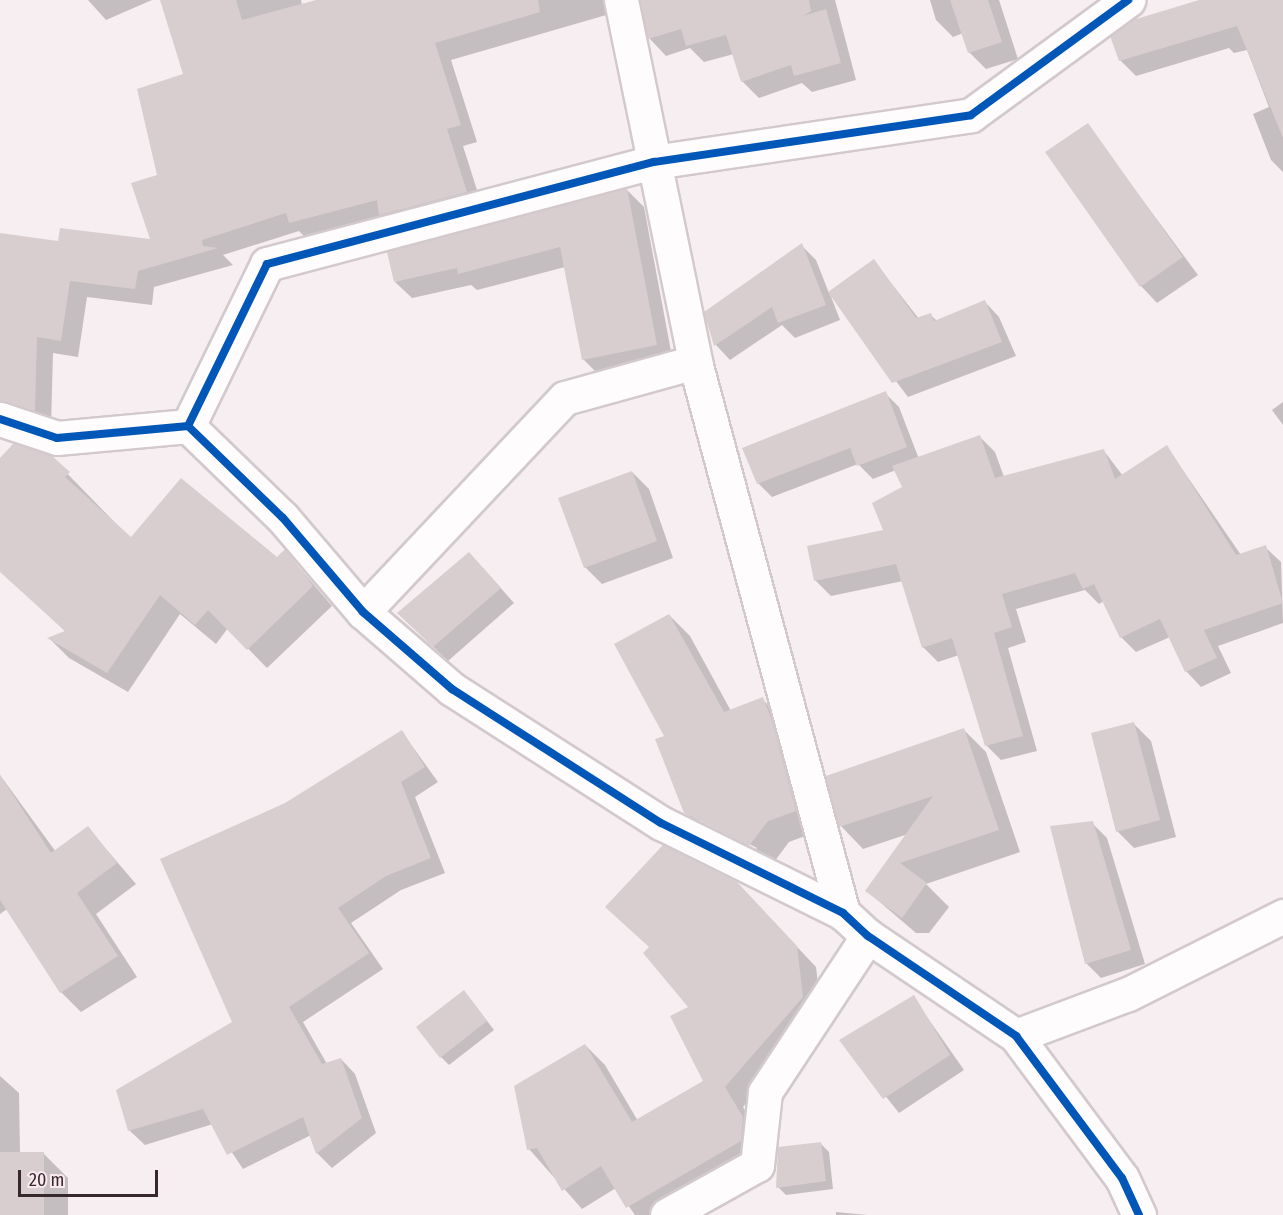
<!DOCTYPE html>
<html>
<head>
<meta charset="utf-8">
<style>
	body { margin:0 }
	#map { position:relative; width:1283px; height:1215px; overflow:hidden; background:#f6eef1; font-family:"Fira Sans Condensed",sans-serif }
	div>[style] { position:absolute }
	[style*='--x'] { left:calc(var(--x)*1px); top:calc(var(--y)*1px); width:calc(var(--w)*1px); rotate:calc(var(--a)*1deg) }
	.shadow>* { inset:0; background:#0003 }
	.building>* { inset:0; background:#d9cecf }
	.roads { filter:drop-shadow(2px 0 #d3c9cd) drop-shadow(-2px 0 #d3c9cd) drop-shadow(0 2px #d3c9cd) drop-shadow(0 -2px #d3c9cd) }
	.street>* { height:33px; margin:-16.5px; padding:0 16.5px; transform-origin:16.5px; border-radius:16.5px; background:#fefcfd }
	.cycleway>* { height:8px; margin:-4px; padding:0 4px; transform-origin:4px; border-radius:4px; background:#0057b8 }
	span { translate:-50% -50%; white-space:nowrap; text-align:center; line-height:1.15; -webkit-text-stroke:4.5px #faeaf0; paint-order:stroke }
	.scale { position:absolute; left:18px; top:1170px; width:140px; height:27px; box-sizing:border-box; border:3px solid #37282e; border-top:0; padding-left:8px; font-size:18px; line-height:21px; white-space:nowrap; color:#37282e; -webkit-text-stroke:4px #faeaf0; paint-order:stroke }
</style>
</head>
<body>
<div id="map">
	<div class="shadow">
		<div style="clip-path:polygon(88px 0,152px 0,106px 20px)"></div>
		<div style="clip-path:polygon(162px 0,301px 0,302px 5px,321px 0,636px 0,620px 11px,451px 60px,477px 142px,463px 146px,483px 209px,307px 239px,299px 231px,223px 255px,233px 265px,154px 287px,152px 305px,87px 297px,78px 357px,53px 353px,51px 427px,0 422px,0 235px,60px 242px,152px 241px,159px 176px,185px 75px)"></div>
		<div style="clip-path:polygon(642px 0,835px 0,856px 80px,812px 92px,802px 83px,759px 98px,742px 81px,734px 54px,704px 62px,690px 48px,666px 56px,650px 39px)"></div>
		<div style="clip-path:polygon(930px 0,999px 0,1018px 59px,986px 69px,969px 52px,963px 33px,953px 37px,936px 20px)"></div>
		<div style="clip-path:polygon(1204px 0,1283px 0,1283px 172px,1271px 160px,1253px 114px,1269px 107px,1247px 50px,1234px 53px,1229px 48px,1136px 76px,1120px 60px)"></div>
		<div style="clip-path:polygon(1087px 125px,1198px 275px,1157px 303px,1141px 286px)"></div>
		<div style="clip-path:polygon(627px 190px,644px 207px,673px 362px,601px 377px,584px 360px,565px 267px,477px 290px,471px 285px,412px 298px,395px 282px)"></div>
		<div style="clip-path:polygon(801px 245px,816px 260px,829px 293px,874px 261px,919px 319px,930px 314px,937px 321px,985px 302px,999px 317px,1016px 356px,908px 397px,830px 294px,840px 320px,795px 338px,782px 325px,730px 360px,716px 345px,706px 313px)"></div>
		<div style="clip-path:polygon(885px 393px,899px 407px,919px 459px,980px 437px,995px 452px,1004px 477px,1104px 451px,1123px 476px,1167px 447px,1241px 555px,1265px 547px,1281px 562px,1283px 623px,1218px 646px,1231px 673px,1201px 687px,1186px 671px,1170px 637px,1136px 652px,1121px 637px,1104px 601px,1099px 604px,1085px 590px,1016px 609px,1026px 642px,1008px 648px,1037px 751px,1001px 760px,986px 745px,959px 655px,938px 662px,923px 647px,903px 581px,831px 596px,816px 581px,809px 547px,885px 531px,904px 488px,896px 470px,873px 479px,858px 464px,772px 497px,758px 483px)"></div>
		<div style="clip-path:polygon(1283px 402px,1283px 425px,1272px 410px)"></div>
		<div style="clip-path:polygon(51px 457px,131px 539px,277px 559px,285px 551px,332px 606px,267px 668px,228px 628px,216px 644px,180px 614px,128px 692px,69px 658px,50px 639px,66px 632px,25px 593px,0 521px,0 460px)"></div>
		<div style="clip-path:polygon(632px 472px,649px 489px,673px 558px,602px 584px,585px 567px)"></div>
		<div style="clip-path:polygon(483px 568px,514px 603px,448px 661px,413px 627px)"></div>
		<div style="clip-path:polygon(evenodd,669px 615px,690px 636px,731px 711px,762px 699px,783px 720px,816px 832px,789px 842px,771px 866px,706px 834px,685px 812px,666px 737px,669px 615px,699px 819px,757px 848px,755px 850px,699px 822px,699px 819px)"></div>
		<div style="clip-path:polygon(1134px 724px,1151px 741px,1176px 837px,1134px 848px,1117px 831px)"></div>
		<div style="clip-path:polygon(964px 730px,986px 752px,1020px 852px,926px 884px,949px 907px,929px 933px,916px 933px,867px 891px,908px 834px,863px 849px,841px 826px,827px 777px)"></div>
		<div style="clip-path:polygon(402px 732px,438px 782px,415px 797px,445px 873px,401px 890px,351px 923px,383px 969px,303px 1022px,327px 1064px,341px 1059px,355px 1074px,376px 1133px,332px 1168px,317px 1153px,311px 1135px,243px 1169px,213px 1124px,145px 1145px,130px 1131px,118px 1090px,234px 1023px,286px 805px)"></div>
		<div style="clip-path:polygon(0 775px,56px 852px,88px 828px,136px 884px,96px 914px,137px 977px,81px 1012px,61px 992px,7px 909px,0 914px)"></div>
		<div style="clip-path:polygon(1092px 823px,1107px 838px,1145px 964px,1101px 978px,1086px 963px)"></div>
		<div style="clip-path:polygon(756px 903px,816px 967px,822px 1017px,743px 1107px,762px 1137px,760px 1160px,667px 1215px,635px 1215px,616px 1188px,582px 1209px,529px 1149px,585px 1045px,605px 1065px,638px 1121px,705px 1082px,691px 1007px)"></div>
		<div style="clip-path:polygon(913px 997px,964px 1070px,899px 1113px,841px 1040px)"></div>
		<div style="clip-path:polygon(472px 1001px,494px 1030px,449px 1065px,441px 1057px)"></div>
		<div style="clip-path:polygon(0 1076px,19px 1093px,20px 1153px,43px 1153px,68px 1178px,68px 1215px,0 1215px)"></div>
		<div style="clip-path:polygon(820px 1143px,829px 1152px,833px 1189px,786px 1195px,778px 1187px)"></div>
		<div style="clip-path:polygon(836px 1212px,867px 1215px,836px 1215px)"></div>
	</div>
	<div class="building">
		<div style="clip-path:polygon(160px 0,236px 0,242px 20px,316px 0,538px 0,540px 12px,435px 43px,461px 125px,447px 129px,467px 192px,379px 215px,377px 200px,289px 223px,286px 213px,202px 240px,203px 246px,218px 248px,138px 271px,135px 289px,70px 281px,61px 341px,37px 337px,35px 411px,0 401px,0 233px,58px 241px,60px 228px,150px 239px,131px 183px,157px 175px,137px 89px,183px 74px)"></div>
		<div style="clip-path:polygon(640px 0,809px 0,811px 11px,803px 16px,826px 9px,841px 63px,794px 76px,791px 65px,741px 82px,726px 35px,686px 46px,681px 29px,648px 39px)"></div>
		<div style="clip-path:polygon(950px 0,988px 0,1002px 42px,968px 53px)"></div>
		<div style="clip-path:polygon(1199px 0,1283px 0,1283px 138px,1237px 26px,1119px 61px,1110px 36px,1133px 20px)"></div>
		<div style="clip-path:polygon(1088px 123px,1183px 257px,1140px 287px,1045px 152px)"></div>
		<div style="clip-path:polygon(627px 188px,657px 345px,582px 360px,560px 247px,458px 274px,457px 268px,394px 282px,387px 252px)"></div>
		<div style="clip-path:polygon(802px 243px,826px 305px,778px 323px,772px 307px,714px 346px,704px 312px)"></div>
		<div style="clip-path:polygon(874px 259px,916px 318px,931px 313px,934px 321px,985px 300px,1002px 342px,892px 383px,828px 292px)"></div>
		<div style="clip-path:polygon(886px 391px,907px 447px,857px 466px,850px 448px,757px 484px,742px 448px)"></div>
		<div style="clip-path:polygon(980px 435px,995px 478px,1104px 449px,1115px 479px,1167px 445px,1236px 555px,1266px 545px,1283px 603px,1204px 630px,1217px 658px,1185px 672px,1160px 619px,1120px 638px,1094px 584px,1083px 589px,1075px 573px,1002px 594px,1012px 627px,994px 633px,1023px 736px,985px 746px,952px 638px,922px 648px,896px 564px,814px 581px,807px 546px,883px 530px,872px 503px,902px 487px,892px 466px)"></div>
		<div style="clip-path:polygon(14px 443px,52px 456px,70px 472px,65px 477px,131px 537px,181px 478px,277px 557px,285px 549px,313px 586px,247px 650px,208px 610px,195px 625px,160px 595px,107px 673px,47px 638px,65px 631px,0 572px,0 458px)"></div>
		<div style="clip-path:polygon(632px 471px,657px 541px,584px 568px,558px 498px)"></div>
		<div style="clip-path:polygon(469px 552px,501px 588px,433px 647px,397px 613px)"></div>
		<div style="clip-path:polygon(669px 614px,724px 712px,763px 697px,772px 721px,796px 811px,768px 821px,749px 846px,684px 813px,655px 739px,664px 736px,614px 644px)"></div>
		<div style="clip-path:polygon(1134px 722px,1160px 820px,1116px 832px,1091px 733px)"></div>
		<div style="clip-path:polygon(964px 728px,999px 830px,900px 863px,927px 883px,902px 918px,865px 891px,933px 796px,839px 827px,826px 776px)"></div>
		<div style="clip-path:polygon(402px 730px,425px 767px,401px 782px,431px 858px,386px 876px,338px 908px,369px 953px,289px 1007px,322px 1064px,341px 1058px,362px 1118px,316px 1154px,303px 1117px,227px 1155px,203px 1109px,128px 1131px,116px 1090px,232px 1022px,160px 859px,285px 803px)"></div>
		<div style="clip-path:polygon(0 775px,51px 853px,88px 826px,117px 863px,77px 893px,118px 956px,60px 993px,0 900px)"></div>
		<div style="clip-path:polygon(1093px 821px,1131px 950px,1085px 964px,1050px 826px)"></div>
		<div style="clip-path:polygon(663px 845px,737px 882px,797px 946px,803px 997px,725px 1087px,743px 1117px,741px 1141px,626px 1208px,601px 1166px,562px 1191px,537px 1148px,527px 1150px,514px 1086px,585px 1044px,632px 1122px,703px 1081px,670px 1016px,688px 1007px,643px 953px,649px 947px,605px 907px)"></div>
		<div style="clip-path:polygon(464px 990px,487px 1021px,440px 1058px,416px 1027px)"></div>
		<div style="clip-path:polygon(914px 995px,950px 1055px,883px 1099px,839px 1040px)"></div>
		<div style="clip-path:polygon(821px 1142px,826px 1181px,776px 1188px,778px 1147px)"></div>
		<div style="clip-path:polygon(0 1152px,44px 1152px,44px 1215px,0 1215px)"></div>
	</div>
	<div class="roads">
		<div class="street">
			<div style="--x:621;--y:0;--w:369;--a:78.4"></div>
			<div style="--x:695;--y:362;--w:571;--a:74.97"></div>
			<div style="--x:0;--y:419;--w:60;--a:18.4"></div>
			<div style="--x:57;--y:438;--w:132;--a:-5.2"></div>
			<div style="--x:188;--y:426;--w:132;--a:44.1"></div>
			<div style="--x:283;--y:518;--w:123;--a:49.6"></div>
			<div style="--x:363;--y:612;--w:118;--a:40.9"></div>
			<div style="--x:452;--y:689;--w:248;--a:32.7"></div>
			<div style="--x:661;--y:823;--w:203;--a:26.3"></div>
			<div style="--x:843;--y:913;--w:34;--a:43"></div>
			<div style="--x:868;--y:936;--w:179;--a:34"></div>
			<div style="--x:1016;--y:1036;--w:177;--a:53.3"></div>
			<div style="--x:1122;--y:1178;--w:41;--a:65.3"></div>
			<div style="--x:188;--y:426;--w:180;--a:-64"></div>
			<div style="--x:267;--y:264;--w:400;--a:-14.8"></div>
			<div style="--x:654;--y:162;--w:320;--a:-8.4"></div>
			<div style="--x:971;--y:115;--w:195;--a:-36.2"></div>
			<div style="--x:363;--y:612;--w:294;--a:-46.7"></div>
			<div style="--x:565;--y:398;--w:135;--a:-15.5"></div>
			<div style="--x:1016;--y:1036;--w:120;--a:-20.6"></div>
			<div style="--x:1128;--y:994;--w:174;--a:-26.7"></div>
			<div style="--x:667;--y:1215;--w:103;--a:-29.1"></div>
			<div style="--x:757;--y:1165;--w:73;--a:-83.7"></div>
			<div style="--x:765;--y:1092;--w:187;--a:-56.6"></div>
		</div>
	</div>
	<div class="cycleway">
		<div style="--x:0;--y:419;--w:60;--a:18.4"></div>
		<div style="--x:57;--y:438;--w:132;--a:-5.2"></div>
		<div style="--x:188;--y:426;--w:132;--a:44.1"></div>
		<div style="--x:283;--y:518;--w:123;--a:49.6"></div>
		<div style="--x:363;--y:612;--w:118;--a:40.9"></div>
		<div style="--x:452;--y:689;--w:248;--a:32.7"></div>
		<div style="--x:661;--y:823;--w:203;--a:26.3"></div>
		<div style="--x:843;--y:913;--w:34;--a:43"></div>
		<div style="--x:868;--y:936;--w:179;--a:34"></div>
		<div style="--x:1016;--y:1036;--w:177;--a:53.3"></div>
		<div style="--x:1122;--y:1178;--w:41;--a:65.3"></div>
		<div style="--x:188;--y:426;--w:180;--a:-64"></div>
		<div style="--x:267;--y:264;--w:400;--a:-14.8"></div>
		<div style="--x:654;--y:162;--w:320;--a:-8.4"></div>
		<div style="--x:971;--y:115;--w:195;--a:-36.2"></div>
	</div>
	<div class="scale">20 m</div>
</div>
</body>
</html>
